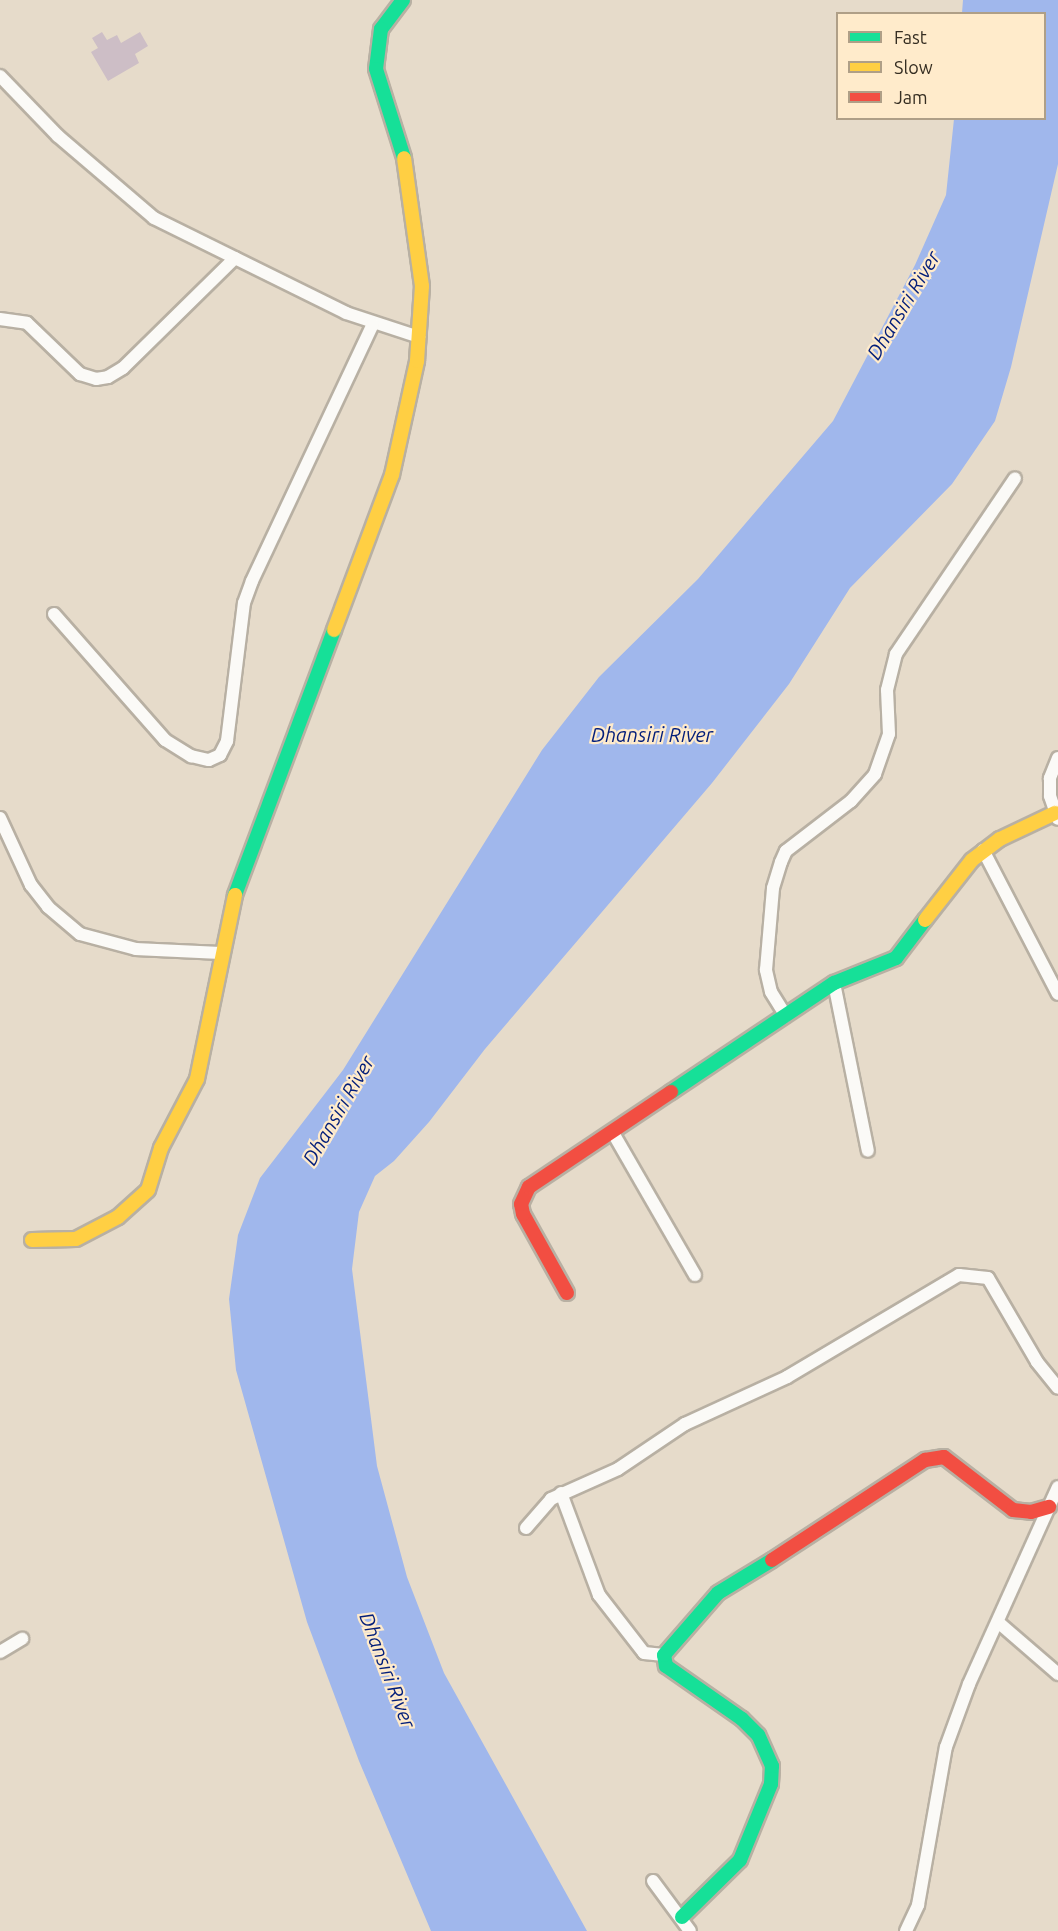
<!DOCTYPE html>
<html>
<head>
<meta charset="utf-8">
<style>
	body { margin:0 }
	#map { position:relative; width:1058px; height:1931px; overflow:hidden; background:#e6dbca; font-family:Ubuntu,sans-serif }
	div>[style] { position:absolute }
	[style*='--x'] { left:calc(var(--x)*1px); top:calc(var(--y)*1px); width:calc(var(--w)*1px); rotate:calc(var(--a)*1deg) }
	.water>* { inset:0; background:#a0b7ec }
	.building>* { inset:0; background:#cdbec6 }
	.roads { filter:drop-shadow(2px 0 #b8b0a3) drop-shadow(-2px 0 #b8b0a3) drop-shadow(0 2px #b8b0a3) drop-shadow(0 -2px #b8b0a3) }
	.street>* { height:12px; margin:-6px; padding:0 6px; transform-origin:6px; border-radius:6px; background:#fbfaf7 }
	.fast>* { height:14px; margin:-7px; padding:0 7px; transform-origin:7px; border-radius:7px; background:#16e098 }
	.slow>* { height:14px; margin:-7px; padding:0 7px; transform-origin:7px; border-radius:7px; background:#ffcf43 }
	.jam>* { height:14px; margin:-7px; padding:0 7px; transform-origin:7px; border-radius:7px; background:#f24e42 }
	span { translate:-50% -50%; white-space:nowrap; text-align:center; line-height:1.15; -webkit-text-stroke:4.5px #ffebcb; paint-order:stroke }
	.water-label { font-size:20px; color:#031e7a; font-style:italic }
	.legend { position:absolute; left:836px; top:12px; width:210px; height:108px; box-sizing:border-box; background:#ffebcb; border:2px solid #af9f87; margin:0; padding:8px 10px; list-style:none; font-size:18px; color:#362e22 }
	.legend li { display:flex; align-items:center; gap:12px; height:30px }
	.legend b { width:30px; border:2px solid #af9f87 }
</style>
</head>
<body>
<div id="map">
	<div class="water">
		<div style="clip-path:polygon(963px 0,1058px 0,1058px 164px,1011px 367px,995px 421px,952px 484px,850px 588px,789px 684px,712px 783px,485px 1049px,429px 1122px,394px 1161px,375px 1176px,359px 1212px,352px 1269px,377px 1466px,407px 1577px,444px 1673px,587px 1931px,431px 1931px,359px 1761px,307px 1622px,236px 1370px,229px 1299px,238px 1235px,260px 1178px,343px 1070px,542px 750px,599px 677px,698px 579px,833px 421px,915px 265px,946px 195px,954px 119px,1044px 118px,1044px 14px,962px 13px)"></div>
	</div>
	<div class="building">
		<div style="clip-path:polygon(102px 32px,107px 40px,117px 35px,121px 43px,140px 32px,148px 46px,135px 54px,139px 63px,108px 81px,91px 52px,98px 48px,92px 38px)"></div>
	</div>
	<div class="roads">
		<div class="street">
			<div style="--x:0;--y:76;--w:83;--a:46"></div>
			<div style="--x:58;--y:136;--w:126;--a:40.5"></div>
			<div style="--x:154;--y:218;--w:214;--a:26.3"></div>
			<div style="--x:346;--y:313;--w:77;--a:18.2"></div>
			<div style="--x:0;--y:319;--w:27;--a:8"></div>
			<div style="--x:27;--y:323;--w:74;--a:43.9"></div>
			<div style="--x:80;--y:374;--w:17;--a:17"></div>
			<div style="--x:96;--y:379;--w:12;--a:-9"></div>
			<div style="--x:108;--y:377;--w:17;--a:-31"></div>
			<div style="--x:123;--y:368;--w:157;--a:-44.5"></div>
			<div style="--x:54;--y:614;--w:168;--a:48.6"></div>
			<div style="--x:165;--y:740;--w:31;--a:32"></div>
			<div style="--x:191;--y:756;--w:18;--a:13"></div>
			<div style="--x:209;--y:760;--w:12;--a:-24"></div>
			<div style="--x:220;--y:755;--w:16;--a:-63"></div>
			<div style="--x:227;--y:741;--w:139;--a:-83"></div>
			<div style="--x:244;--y:603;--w:23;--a:-70"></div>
			<div style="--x:252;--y:581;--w:284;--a:-64.8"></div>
			<div style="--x:1058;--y:758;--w:22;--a:112"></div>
			<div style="--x:1050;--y:778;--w:18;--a:90"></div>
			<div style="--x:1050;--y:796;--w:24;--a:71"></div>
			<div style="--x:0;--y:818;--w:74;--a:65.2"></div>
			<div style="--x:31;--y:885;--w:28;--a:52"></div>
			<div style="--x:48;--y:907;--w:42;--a:40.2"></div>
			<div style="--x:80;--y:934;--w:58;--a:15"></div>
			<div style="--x:136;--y:949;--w:84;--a:2.7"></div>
			<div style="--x:983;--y:850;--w:162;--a:62.5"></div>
			<div style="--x:834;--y:983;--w:171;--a:78.6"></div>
			<div style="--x:786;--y:1016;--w:28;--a:-122"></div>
			<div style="--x:771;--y:992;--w:23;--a:-103"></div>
			<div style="--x:766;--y:970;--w:82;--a:-85.1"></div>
			<div style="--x:773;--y:888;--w:27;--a:-73"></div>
			<div style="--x:781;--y:862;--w:12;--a:-66"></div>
			<div style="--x:786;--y:851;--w:82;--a:-37.6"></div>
			<div style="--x:851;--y:801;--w:36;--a:-48"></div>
			<div style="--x:875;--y:774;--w:42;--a:-70.7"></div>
			<div style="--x:889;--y:734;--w:44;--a:-92.6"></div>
			<div style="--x:887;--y:690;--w:37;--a:-76"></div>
			<div style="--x:896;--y:654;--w:212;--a:-55.9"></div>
			<div style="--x:613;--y:1133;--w:164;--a:60"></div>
			<div style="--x:561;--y:1493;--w:109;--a:69.6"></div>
			<div style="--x:599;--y:1595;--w:73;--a:52.2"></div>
			<div style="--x:644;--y:1653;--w:20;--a:6"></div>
			<div style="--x:526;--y:1528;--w:38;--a:-49"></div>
			<div style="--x:551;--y:1499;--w:73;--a:-24.1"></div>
			<div style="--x:618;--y:1469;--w:81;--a:-33.9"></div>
			<div style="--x:685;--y:1424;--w:112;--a:-24.7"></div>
			<div style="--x:787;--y:1377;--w:200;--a:-30.7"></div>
			<div style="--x:959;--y:1275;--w:29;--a:6"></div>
			<div style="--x:988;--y:1278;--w:97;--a:59.7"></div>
			<div style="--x:1037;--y:1362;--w:33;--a:51"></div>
			<div style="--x:999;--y:1623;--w:78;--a:40.8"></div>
			<div style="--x:0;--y:1652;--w:26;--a:-31"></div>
			<div style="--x:653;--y:1881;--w:62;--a:53.5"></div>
			<div style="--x:906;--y:1931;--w:29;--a:-65"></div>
			<div style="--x:918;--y:1905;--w:160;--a:-80"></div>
			<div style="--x:946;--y:1747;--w:67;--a:-69.9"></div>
			<div style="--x:969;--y:1684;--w:216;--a:-65.7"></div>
		</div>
		<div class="fast">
			<div style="--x:403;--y:0;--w:36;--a:127"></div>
			<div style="--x:381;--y:29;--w:40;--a:97.1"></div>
			<div style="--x:376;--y:69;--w:93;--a:72.5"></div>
			<div style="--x:235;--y:895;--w:283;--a:-69.5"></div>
			<div style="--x:671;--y:1092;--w:196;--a:-33.8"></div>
			<div style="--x:834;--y:983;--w:67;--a:-22"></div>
			<div style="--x:896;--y:958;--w:48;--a:-52.7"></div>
			<div style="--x:682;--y:1917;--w:81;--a:-44.5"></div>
			<div style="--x:740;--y:1860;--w:82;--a:-67.8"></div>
			<div style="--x:771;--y:1784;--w:18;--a:-87"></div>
			<div style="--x:772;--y:1766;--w:34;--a:-114"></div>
			<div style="--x:758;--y:1735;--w:23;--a:-135"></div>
			<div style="--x:742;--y:1719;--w:93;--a:-145.1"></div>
			<div style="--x:666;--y:1666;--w:11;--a:-100"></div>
			<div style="--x:664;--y:1655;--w:82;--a:-48.9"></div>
			<div style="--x:718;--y:1593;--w:63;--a:-31.4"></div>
		</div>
		<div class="slow">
			<div style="--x:334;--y:630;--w:165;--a:-69.5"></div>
			<div style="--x:392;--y:475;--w:117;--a:-77.6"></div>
			<div style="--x:417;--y:361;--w:75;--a:-86.2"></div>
			<div style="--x:422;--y:286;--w:129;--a:-98"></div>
			<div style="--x:925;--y:920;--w:76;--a:-51.9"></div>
			<div style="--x:972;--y:860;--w:35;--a:-37"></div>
			<div style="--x:1000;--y:839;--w:61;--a:-25.3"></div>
			<div style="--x:32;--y:1240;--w:44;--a:-1.3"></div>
			<div style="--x:76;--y:1239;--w:47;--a:-27.6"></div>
			<div style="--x:118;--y:1217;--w:40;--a:-42"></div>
			<div style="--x:148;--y:1190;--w:44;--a:-72.8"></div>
			<div style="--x:161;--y:1148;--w:78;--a:-62.4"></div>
			<div style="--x:197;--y:1079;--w:188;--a:-78.3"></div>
		</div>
		<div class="jam">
			<div style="--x:567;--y:1293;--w:90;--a:-119.1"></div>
			<div style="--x:523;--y:1214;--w:10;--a:-101"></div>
			<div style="--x:521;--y:1204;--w:19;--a:-65"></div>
			<div style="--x:529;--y:1187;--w:171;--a:-33.8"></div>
			<div style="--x:772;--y:1560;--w:183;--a:-33.2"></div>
			<div style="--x:925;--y:1460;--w:19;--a:-9"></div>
			<div style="--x:944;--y:1457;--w:87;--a:37.5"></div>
			<div style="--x:1013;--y:1510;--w:18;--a:6"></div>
			<div style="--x:1031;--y:1512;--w:19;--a:-16"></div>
		</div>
	</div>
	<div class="water-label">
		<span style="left:903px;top:305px;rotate:-59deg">Dhansiri River</span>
		<span style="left:652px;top:734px">Dhansiri River</span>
		<span style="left:338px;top:1110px;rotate:-60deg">Dhansiri River</span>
		<span style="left:388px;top:1670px;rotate:69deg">Dhansiri River</span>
	</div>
	<ul class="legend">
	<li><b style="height:8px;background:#16e098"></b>Fast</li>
	<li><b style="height:8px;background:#ffcf43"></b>Slow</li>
	<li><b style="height:8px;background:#f24e42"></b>Jam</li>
	</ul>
</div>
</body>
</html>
